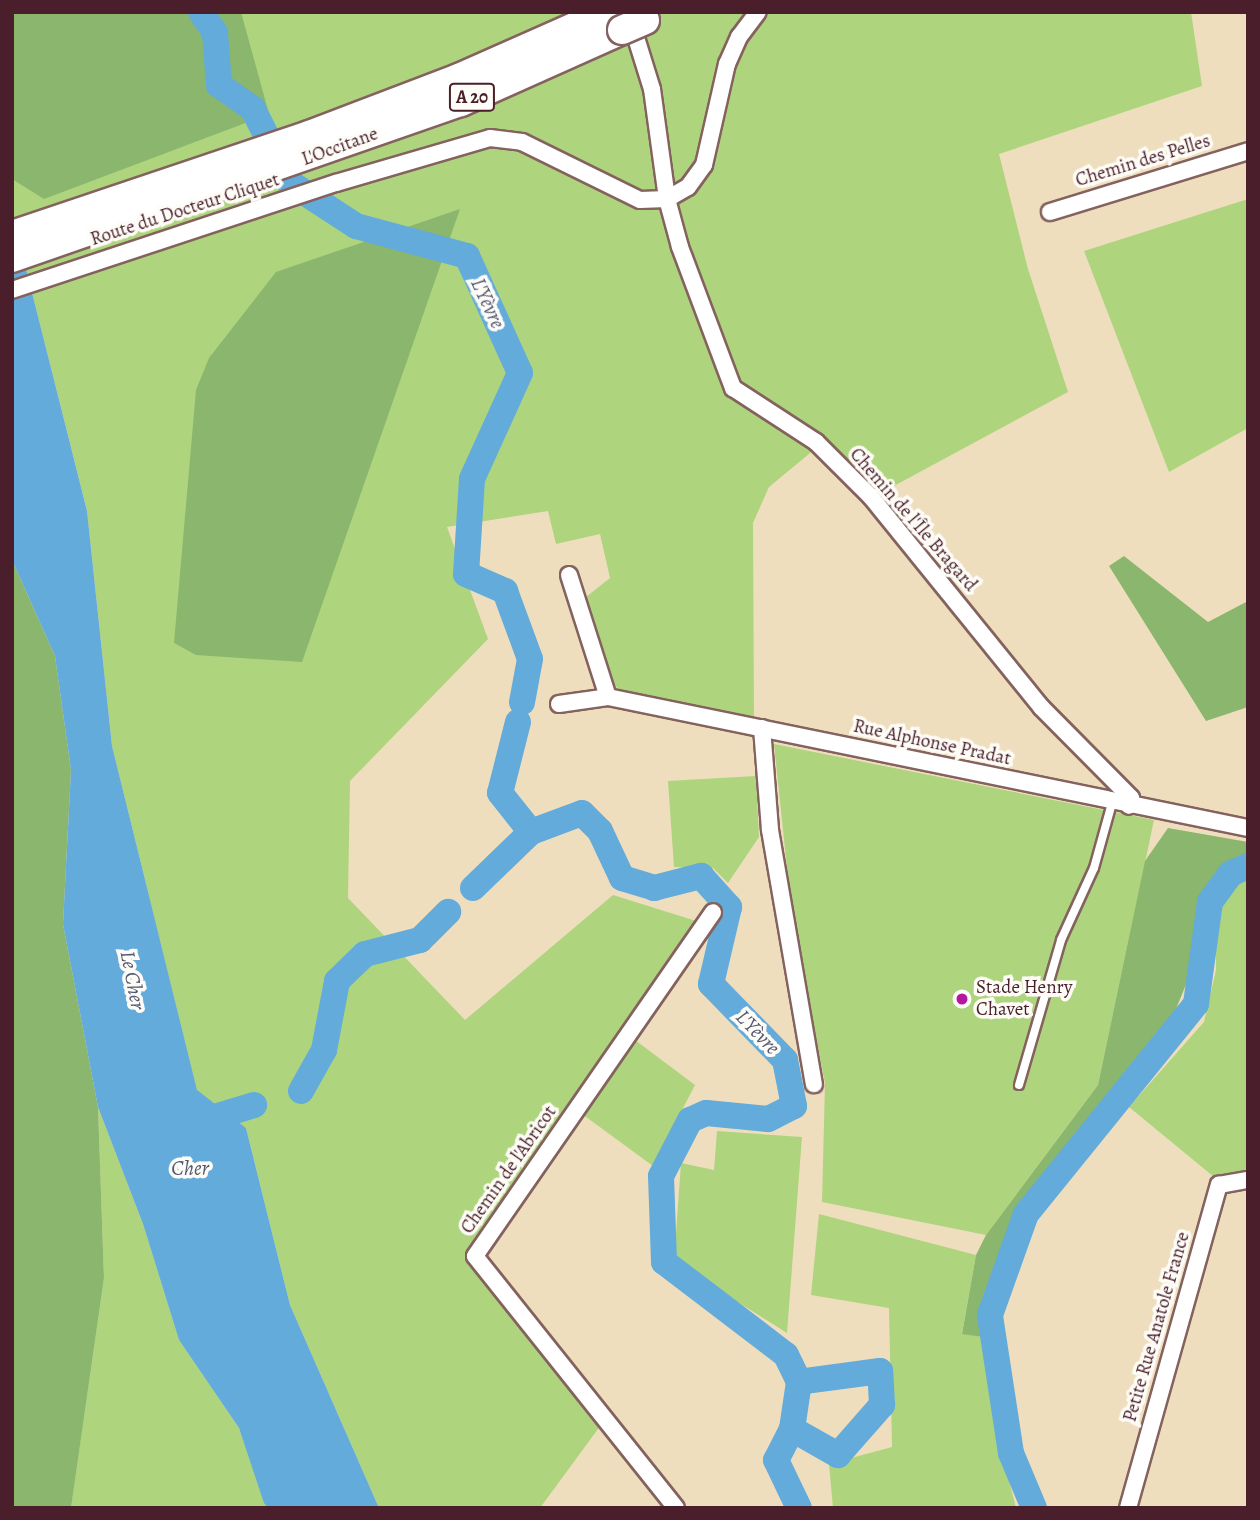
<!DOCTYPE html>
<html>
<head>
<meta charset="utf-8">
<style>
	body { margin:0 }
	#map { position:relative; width:1260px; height:1520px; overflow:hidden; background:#efdebe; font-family:Alegreya,serif }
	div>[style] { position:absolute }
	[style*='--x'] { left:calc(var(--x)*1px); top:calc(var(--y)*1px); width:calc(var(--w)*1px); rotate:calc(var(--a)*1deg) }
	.green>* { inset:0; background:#aed47e }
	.forest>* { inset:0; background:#8ab66d }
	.water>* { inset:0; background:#63abda }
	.river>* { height:26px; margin:-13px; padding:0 13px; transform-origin:13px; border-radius:13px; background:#63abda }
	.roads { filter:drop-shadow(2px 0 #84625e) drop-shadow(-2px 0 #84625e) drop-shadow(0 2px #84625e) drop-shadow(0 -2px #84625e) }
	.lane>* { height:8px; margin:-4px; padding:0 4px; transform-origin:4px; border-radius:4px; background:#fff }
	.street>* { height:16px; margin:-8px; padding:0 8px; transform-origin:8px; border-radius:8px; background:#fff }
	.highway>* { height:28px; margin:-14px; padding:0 14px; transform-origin:14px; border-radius:14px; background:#fff }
	.bridges { filter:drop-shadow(2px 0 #84625e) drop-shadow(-2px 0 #84625e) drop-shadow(0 2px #84625e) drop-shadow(0 -2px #84625e) }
	.highway-bridge>* { height:28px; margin:-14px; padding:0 14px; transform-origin:14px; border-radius:14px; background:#fff }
	.dots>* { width:19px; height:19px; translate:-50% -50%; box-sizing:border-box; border:4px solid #fdfcf7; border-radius:50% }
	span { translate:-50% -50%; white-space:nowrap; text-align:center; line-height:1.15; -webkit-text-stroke:7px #fdfcf7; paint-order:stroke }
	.shield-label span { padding:2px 5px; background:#fdfcf7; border:2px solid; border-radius:5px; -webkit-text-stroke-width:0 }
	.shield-label { font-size:18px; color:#4a1f2b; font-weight:700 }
	.street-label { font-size:19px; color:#4a1f2b }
	.poi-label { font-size:19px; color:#4a1f2b }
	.left { translate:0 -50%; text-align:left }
	.water-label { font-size:21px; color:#545771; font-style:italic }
	.frame { position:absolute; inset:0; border:14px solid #4a1f2b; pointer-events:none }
</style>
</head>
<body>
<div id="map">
	<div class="green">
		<div style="clip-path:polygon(12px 12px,1191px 12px,1202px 86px,999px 154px,1028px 269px,1068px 392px,879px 494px,827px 439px,769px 487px,753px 523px,754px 723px,622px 693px,600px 670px,581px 601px,610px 578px,600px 534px,556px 544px,548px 511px,447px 527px,488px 639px,350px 781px,348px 898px,465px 1020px,613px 895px,709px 925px,477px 1254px,609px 1414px,540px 1508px,379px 1508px,290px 1305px,246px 1128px,197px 1091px,112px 746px,87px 511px,12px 213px)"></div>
		<div style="clip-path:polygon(1248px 199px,1248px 428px,1169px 472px,1084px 251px)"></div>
		<div style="clip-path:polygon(774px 744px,1154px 820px,1098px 1085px,986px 1235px,822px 1202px,825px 1083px,792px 916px)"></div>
		<div style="clip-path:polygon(756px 776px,759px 837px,728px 883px,713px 868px,674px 867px,668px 781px)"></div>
		<div style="clip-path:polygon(1248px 878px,1248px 1175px,1214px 1177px,1129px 1107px,1204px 1022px,1216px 970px,1216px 907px,1226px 892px)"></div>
		<div style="clip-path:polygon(635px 1040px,695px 1085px,653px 1166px,582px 1114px)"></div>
		<div style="clip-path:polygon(98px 1107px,143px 1224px,179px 1340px,239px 1428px,268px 1508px,71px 1507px,104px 1278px)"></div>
		<div style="clip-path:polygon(717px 1131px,802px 1137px,787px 1333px,674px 1262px,681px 1163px,714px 1170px)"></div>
		<div style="clip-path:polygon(819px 1214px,976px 1255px,962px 1333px,983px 1337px,1002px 1453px,1016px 1508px,833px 1508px,829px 1464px,892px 1447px,889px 1308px,811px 1295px)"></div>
	</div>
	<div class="forest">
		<div style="clip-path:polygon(12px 12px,241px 12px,269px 114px,44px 199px,12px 179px)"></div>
		<div style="clip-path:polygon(460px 209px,302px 662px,196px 655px,174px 643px,196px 390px,209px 358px,276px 272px)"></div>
		<div style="clip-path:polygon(1124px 556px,1208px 622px,1248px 601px,1248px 707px,1206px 721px,1109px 566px)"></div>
		<div style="clip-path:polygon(12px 560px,55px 656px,71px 770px,63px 924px,98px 1107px,104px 1278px,71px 1508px,12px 1508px)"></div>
		<div style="clip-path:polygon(1168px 828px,1248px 842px,1248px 853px,1207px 897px,1193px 967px,1172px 1019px,1017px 1215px,988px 1292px,983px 1337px,962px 1334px,976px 1255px,986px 1235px,1098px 1085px,1145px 861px)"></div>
	</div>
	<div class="water">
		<div style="clip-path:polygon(12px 213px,87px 511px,112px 746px,197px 1090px,246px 1128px,290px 1305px,379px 1508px,268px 1508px,264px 1503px,239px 1428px,179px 1340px,143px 1224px,98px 1107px,63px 924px,71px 770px,55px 656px,12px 560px)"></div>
	</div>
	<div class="river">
		<div style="--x:201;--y:12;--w:25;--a:56"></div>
		<div style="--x:215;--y:33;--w:52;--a:85.6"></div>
		<div style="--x:219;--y:85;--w:42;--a:35.2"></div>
		<div style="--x:253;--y:109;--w:83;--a:63.4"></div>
		<div style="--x:290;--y:183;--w:79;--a:33.1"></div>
		<div style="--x:356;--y:226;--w:115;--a:15.1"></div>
		<div style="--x:467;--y:256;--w:128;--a:65.6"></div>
		<div style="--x:520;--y:373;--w:116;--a:114.4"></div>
		<div style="--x:472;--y:479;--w:95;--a:93.6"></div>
		<div style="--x:466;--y:574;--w:43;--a:23.6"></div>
		<div style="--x:505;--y:591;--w:72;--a:69.8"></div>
		<div style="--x:530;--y:659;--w:44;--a:100.5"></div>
		<div style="--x:518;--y:722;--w:73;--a:104.2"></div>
		<div style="--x:500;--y:793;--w:50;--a:51.5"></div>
		<div style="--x:473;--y:888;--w:81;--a:-44"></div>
		<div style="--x:531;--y:832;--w:54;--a:-20.4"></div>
		<div style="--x:582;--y:813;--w:25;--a:45"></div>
		<div style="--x:600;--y:831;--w:52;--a:64.9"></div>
		<div style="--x:622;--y:878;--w:34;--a:17"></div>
		<div style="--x:654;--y:888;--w:49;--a:-14.3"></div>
		<div style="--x:701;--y:876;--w:42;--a:47.9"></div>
		<div style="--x:729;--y:907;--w:79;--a:103.2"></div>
		<div style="--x:711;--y:984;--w:106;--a:45.8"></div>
		<div style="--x:785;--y:1060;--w:47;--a:78.9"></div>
		<div style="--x:794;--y:1106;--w:29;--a:153"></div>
		<div style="--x:768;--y:1119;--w:62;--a:-174.5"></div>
		<div style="--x:706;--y:1113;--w:17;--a:156"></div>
		<div style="--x:690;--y:1120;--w:63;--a:117.4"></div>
		<div style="--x:661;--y:1176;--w:86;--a:88"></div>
		<div style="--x:664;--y:1262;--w:153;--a:37.3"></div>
		<div style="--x:786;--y:1355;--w:30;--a:64"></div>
		<div style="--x:799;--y:1382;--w:48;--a:98.5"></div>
		<div style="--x:792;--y:1429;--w:35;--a:117"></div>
		<div style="--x:776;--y:1460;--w:53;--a:64.4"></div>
		<div style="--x:301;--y:1091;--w:47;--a:-60.7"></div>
		<div style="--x:324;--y:1050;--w:70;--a:-79.3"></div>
		<div style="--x:337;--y:981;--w:39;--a:-44"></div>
		<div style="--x:365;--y:954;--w:57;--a:-14.3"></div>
		<div style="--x:420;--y:940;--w:40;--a:-45"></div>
		<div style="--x:192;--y:1124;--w:65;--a:-17"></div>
		<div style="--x:792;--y:1429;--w:53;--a:29.5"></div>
		<div style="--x:838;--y:1455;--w:67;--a:-48.7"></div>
		<div style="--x:882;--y:1405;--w:34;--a:-93"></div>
		<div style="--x:880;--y:1371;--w:82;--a:172.3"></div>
		<div style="--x:1034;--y:1508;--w:60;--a:-112.7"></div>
		<div style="--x:1011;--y:1453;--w:140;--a:-98.7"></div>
		<div style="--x:990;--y:1315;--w:107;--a:-70.4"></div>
		<div style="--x:1026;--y:1214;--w:270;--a:-51"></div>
		<div style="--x:1196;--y:1004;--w:103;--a:-82.2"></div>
		<div style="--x:1210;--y:902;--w:34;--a:-54"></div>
		<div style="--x:1230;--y:874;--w:20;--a:-24"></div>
	</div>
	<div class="roads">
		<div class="lane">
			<div style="--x:1019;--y:1085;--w:151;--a:-73.8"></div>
			<div style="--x:1061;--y:940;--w:79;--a:-65.4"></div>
			<div style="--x:1094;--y:868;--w:67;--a:-74.5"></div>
		</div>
		<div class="street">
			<div style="--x:628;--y:12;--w:81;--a:72.7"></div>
			<div style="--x:652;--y:89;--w:111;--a:82.2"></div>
			<div style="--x:667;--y:199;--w:50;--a:74.8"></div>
			<div style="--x:680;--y:247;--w:151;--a:69.4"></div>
			<div style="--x:733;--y:388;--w:99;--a:33"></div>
			<div style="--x:816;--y:442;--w:78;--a:45"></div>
			<div style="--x:871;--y:497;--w:270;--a:51"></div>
			<div style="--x:1041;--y:707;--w:128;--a:45.3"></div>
			<div style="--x:1131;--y:798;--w:8;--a:104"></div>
			<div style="--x:1050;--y:212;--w:207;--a:-17.1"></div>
			<div style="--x:12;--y:290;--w:341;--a:-18.3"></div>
			<div style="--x:336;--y:183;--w:160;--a:-16.3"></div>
			<div style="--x:490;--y:138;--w:32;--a:7"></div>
			<div style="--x:522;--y:142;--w:131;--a:26.2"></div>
			<div style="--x:640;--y:200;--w:27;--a:-2"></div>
			<div style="--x:667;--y:199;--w:24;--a:-30"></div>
			<div style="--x:688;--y:187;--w:27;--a:-54"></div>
			<div style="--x:704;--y:165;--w:104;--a:-77.2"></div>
			<div style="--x:727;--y:64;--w:30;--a:-66"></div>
			<div style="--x:739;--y:37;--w:31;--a:-53"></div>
			<div style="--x:569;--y:575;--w:128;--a:72.3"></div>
			<div style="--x:559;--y:704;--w:49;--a:-8.1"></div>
			<div style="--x:608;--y:697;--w:653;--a:11.57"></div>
			<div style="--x:762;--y:728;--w:102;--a:85.5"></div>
			<div style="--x:770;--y:830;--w:258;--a:80.2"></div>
			<div style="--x:676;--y:1508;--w:322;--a:-128.6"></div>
			<div style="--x:475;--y:1256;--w:418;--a:-55.3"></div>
			<div style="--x:1128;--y:1508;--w:336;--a:-74.3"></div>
			<div style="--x:1219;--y:1185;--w:29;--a:-10"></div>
		</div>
		<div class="highway">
			<div style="--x:12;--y:235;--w:313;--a:-18.6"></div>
			<div style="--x:309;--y:135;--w:160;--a:-20.8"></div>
			<div style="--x:459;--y:78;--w:163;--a:-23.9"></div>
			<div style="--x:12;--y:258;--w:475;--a:-19.2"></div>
			<div style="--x:461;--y:102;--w:176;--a:-24.1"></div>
		</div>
	</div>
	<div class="bridges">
		<div class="highway-bridge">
			<div style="--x:622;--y:30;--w:25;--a:-23"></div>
		</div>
	</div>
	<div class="dots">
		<div style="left:962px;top:999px;background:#b5179e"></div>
	</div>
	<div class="shield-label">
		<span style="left:472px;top:97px">A 20</span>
	</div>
	<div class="street-label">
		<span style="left:340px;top:147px;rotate:-20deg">L'Occitane</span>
		<span style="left:1143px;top:161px;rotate:-17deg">Chemin des Pelles</span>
		<span style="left:185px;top:210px;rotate:-18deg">Route du Docteur Cliquet</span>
		<span style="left:913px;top:520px;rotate:49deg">Chemin de l'Île Bragard</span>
		<span style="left:932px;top:743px;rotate:12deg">Rue Alphonse Pradat</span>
		<span style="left:509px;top:1170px;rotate:-55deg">Chemin de l'Abricot</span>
		<span style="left:1157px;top:1327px;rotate:-74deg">Petite Rue Anatole France</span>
	</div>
	<div class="poi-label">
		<span class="left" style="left:976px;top:999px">Stade Henry<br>Chavet</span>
	</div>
	<div class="water-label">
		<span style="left:488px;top:303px;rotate:65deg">L'Yèvre</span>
		<span style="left:133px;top:980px;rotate:79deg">Le Cher</span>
		<span style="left:758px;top:1032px;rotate:46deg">L'Yèvre</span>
		<span style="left:190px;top:1168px">Cher</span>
	</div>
	<div class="frame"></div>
</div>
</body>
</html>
